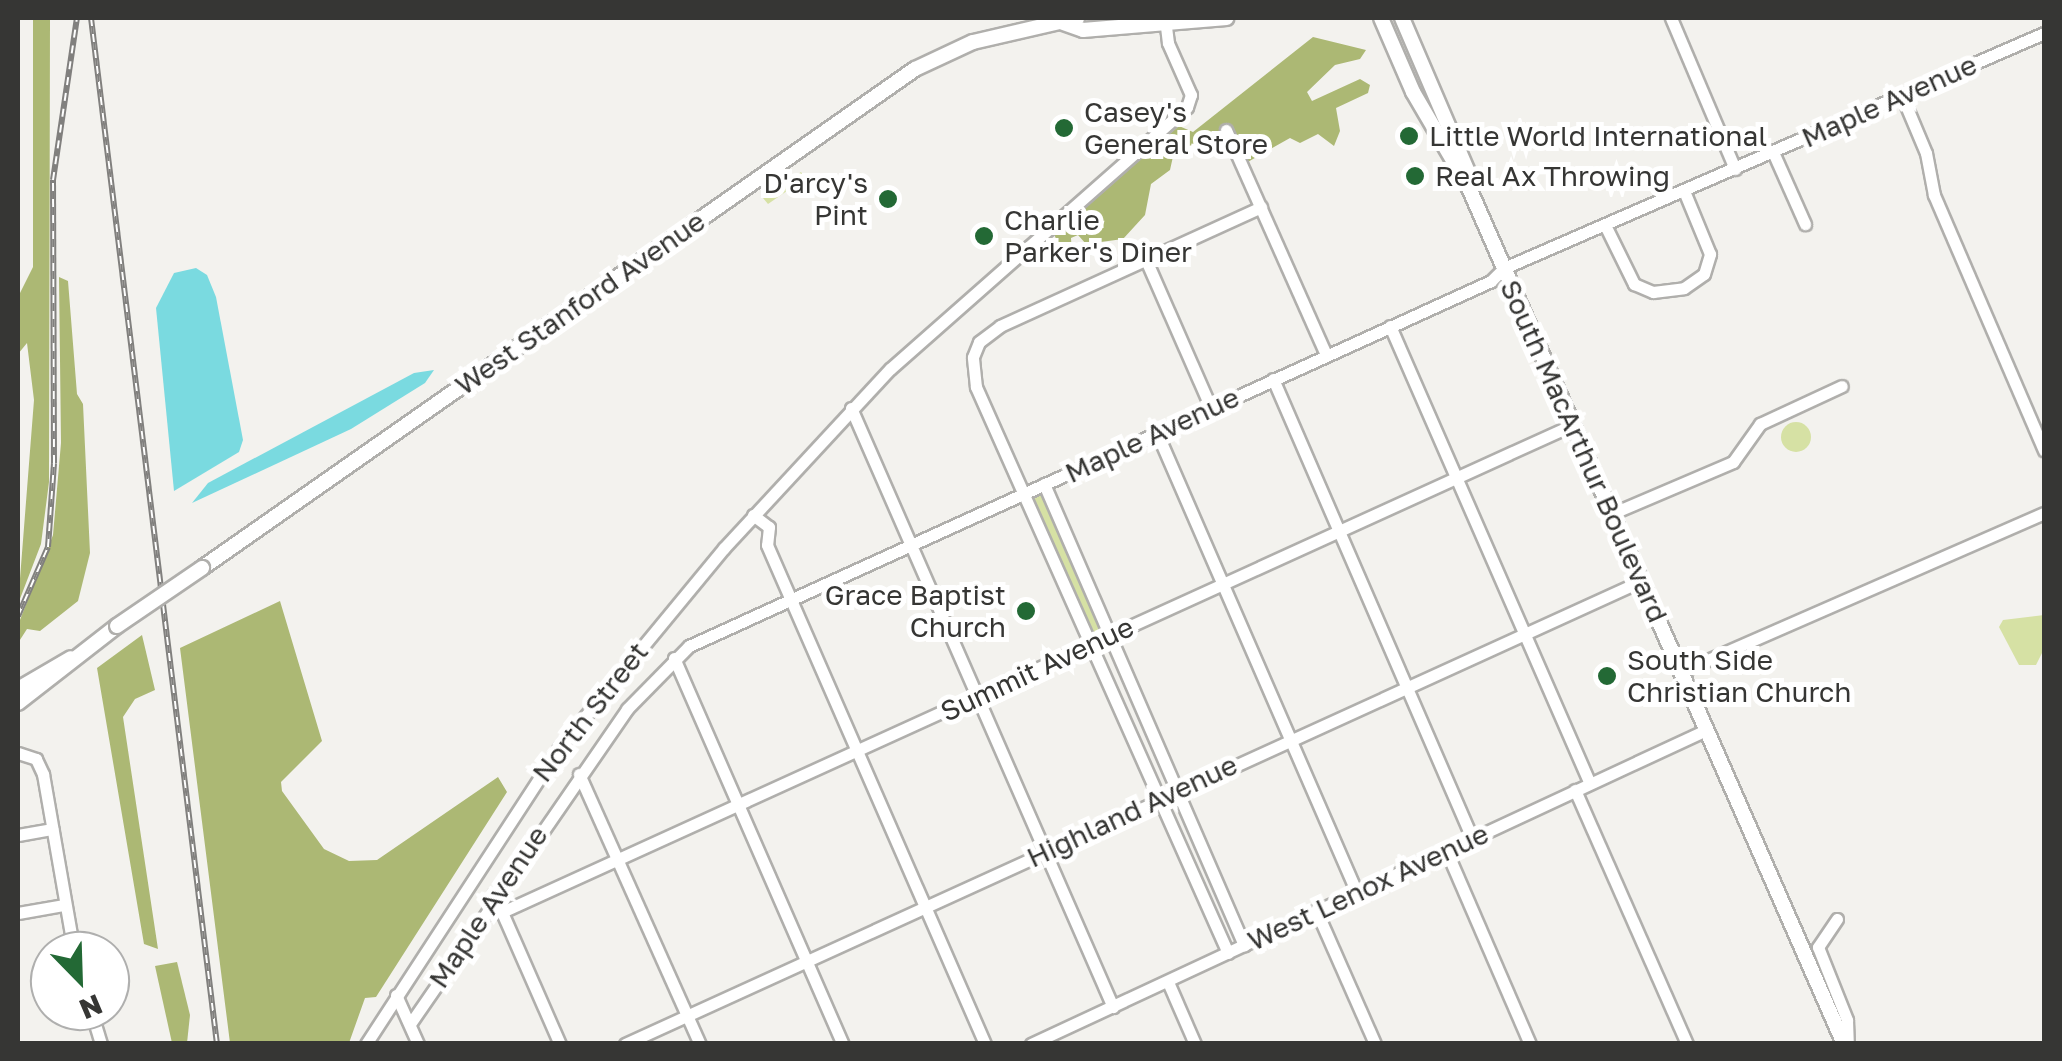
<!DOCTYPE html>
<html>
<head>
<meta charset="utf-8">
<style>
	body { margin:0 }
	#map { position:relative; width:2062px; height:1061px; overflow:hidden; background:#f3f2ee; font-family:"Golos Text",sans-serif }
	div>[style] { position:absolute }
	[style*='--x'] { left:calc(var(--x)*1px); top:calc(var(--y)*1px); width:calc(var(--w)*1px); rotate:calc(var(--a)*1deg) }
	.green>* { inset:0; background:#d6e1a4 }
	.round { border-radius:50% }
	.forest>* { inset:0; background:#acb874 }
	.water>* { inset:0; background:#7adae0 }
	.roads { filter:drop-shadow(2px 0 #b0afac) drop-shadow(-2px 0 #b0afac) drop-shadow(0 2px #b0afac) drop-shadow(0 -2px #b0afac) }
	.minor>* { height:11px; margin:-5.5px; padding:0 5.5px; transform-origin:5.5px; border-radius:5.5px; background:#fff }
	.major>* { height:14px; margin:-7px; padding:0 7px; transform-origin:7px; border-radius:7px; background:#fff }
	.rail>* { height:6px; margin-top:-3px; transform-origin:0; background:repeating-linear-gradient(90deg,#fff 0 8px,#81807e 0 16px); box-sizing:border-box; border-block:2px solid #81807e }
	.bridges { filter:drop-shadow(2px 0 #b0afac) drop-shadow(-2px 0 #b0afac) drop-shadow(0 2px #b0afac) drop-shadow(0 -2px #b0afac) }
	.major-bridge>* { height:14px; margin:-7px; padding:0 7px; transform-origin:7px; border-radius:7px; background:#fff }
	.dots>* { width:28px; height:28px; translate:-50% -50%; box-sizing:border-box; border:5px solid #fff; border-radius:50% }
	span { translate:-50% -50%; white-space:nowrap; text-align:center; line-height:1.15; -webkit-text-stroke:10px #fff; paint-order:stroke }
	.street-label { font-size:28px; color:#363634 }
	.poi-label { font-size:28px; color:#363634 }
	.left { translate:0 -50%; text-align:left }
	.right { translate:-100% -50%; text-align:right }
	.frame { position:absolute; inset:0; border:20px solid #363634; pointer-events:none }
	.north { position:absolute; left:30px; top:931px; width:100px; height:100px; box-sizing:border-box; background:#fff; border:2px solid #afafae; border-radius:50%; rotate:157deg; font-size:28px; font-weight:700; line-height:40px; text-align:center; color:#363634 }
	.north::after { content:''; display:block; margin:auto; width:35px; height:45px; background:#236935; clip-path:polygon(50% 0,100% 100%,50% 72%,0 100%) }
</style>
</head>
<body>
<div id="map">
	<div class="green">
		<div style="clip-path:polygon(801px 172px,809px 184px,800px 182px,768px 204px,763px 198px)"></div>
		<div class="round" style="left:1781px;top:422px;width:30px;height:30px"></div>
		<div style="clip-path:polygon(1035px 494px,1044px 496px,1102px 629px,1096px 637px,1033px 502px)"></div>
		<div style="clip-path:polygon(2044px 615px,2044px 649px,2036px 665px,2019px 665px,1999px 627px,2003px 620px)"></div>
	</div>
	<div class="forest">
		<div style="clip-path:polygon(33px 18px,50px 18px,49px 482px,41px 544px,18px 604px,34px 400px,27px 343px,18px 354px,18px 297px,33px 267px)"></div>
		<div style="clip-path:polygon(1313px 37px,1366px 50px,1360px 59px,1335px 65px,1307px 92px,1312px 101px,1360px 79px,1370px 85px,1368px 93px,1336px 108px,1340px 131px,1334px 146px,1318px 134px,1300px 143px,1290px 138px,1246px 163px,1223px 137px,1214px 136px,1174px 152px,1170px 170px,1151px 184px,1145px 215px,1123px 239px,1086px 244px,1078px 235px,1071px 238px,1072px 256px,1064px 260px,1053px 231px,1179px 126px,1193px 132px)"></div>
		<div style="clip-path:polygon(59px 277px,68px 281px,77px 394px,83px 404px,90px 553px,78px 601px,40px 631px,27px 629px,18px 643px,18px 625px,53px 535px,61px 443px)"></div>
		<div style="clip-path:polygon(280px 601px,322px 741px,281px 782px,282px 791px,324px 849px,349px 861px,377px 860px,498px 777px,507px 792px,376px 997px,365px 998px,349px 1043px,230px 1043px,180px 648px)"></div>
		<div style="clip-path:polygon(142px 635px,155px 690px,135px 699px,123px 717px,158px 949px,144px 944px,97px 668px)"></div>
		<div style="clip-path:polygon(177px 962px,190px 1015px,187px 1043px,172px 1043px,155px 966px)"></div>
	</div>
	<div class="water">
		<div style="clip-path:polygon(196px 268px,207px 275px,216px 297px,243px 440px,239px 452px,174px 491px,156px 308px,174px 273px)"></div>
		<div style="clip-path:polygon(434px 370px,425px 383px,351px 429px,192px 503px,208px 483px,414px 373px)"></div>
	</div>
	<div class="roads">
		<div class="minor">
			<div style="--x:1671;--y:18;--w:164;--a:67"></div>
			<div style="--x:1902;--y:96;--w:62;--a:67.2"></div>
			<div style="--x:1926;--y:153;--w:43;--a:79.2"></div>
			<div style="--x:1934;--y:195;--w:278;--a:66.7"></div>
			<div style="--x:1226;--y:130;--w:246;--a:66"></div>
			<div style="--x:1773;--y:152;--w:79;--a:66"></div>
			<div style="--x:1605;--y:225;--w:66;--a:63.8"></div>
			<div style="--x:1634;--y:284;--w:21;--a:23"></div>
			<div style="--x:1653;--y:292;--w:31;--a:-7"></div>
			<div style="--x:1684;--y:288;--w:24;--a:-35"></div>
			<div style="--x:1704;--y:274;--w:21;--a:-73"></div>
			<div style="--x:1710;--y:254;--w:68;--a:-112.4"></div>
			<div style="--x:1146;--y:260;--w:162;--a:66.3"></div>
			<div style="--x:1390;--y:326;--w:499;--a:66.4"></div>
			<div style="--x:1273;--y:379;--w:500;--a:66.56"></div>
			<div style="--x:851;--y:408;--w:654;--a:66.38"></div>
			<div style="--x:1157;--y:433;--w:499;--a:66.5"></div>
			<div style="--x:1044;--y:484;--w:503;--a:66.55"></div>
			<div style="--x:1611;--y:514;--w:133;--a:-23.1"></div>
			<div style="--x:1733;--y:462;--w:47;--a:-54.6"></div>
			<div style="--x:1760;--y:424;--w:90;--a:-24.9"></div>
			<div style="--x:753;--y:515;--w:20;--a:37"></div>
			<div style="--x:769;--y:527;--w:18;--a:96"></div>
			<div style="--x:767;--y:545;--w:545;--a:66.4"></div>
			<div style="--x:674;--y:658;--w:421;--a:66.4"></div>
			<div style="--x:1680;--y:672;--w:397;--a:-23.6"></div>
			<div style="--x:18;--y:753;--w:19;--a:18"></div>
			<div style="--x:36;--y:759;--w:17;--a:65"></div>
			<div style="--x:43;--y:774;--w:180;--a:80.1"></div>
			<div style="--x:579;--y:774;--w:296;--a:65.9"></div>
			<div style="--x:1575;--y:790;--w:278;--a:66.2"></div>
			<div style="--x:18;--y:835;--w:35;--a:-10"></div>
			<div style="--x:1446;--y:850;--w:211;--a:66.6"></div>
			<div style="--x:494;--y:894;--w:164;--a:66.3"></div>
			<div style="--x:1316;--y:910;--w:146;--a:66.2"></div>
			<div style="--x:502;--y:912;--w:1176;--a:-24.47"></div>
			<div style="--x:18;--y:913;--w:47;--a:-9.9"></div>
			<div style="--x:1837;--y:919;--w:34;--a:124"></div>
			<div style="--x:1818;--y:947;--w:79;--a:68.3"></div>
			<div style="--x:1847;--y:1020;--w:24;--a:88"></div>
			<div style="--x:1228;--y:953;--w:620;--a:-114"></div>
			<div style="--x:976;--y:387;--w:30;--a:-96"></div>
			<div style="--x:973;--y:357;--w:16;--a:-68"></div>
			<div style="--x:979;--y:342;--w:26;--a:-37"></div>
			<div style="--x:1000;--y:326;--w:287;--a:-24.5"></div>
			<div style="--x:1168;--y:982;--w:68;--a:66.5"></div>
			<div style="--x:396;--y:995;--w:54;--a:65.8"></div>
			<div style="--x:91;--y:1011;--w:34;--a:73"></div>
			<div style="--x:410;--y:1024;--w:383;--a:-55.4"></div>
			<div style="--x:627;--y:709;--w:88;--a:-45.5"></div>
			<div style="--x:689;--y:646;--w:881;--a:-24.47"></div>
			<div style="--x:1491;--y:281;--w:18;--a:-45"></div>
			<div style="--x:1504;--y:268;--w:589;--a:-23.52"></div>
			<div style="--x:366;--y:1044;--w:353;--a:-56.9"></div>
			<div style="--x:559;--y:748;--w:259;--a:-50.5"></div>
			<div style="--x:724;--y:548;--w:244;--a:-47.2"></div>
			<div style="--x:890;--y:369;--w:396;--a:-41.4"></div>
			<div style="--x:1187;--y:107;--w:13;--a:-72"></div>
			<div style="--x:1191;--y:95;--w:57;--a:-113.9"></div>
			<div style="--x:1168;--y:43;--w:25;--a:-97"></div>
			<div style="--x:625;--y:1044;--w:1117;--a:-24.5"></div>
			<div style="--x:1031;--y:1044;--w:744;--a:-24.95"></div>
		</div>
		<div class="major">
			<div style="--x:1381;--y:18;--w:81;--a:66.6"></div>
			<div style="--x:1413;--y:92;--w:111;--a:59.7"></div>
			<div style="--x:1469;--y:188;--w:935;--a:66.34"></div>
			<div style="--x:1402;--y:18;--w:173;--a:66.8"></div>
			<div style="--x:1470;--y:177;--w:11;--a:95"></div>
			<div style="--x:1063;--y:23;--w:21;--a:19"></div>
			<div style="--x:1083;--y:30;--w:144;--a:-4.8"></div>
			<div style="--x:202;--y:568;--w:870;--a:-34.99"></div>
			<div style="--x:915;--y:69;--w:64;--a:-25"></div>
			<div style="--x:973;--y:42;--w:107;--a:-13"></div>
			<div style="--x:18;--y:689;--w:61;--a:-30.3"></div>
			<div style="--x:18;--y:703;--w:125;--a:-37.9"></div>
		</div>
	</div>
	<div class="rail">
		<div style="--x:91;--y:18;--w:1034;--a:83"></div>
		<div style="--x:18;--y:616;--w:75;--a:-66.5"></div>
		<div style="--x:48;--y:547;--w:84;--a:-85.9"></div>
		<div style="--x:54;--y:463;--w:283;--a:-90.2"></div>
		<div style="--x:53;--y:180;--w:164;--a:-81.6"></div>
	</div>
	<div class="bridges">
		<div class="major-bridge">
			<div style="--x:117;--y:626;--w:103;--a:-34.3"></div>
		</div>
	</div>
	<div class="dots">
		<div style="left:1064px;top:128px;background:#236935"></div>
		<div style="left:1409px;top:136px;background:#236935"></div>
		<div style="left:1415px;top:176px;background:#236935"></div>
		<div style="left:888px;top:199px;background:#236935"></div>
		<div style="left:984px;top:236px;background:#236935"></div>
		<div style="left:1026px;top:611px;background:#236935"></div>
		<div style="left:1607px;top:676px;background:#236935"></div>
	</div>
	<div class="street-label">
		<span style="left:1889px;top:101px;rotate:-24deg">Maple Avenue</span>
		<span style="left:580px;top:303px;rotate:-35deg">West Stanford Avenue</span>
		<span style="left:1152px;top:435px;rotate:-25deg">Maple Avenue</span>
		<span style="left:1584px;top:451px;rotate:66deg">South MacArthur Boulevard</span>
		<span style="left:1037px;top:669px;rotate:-25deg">Summit Avenue</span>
		<span style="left:590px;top:712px;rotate:-52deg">North Street</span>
		<span style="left:1132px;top:811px;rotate:-25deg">Highland Avenue</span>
		<span style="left:1368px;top:887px;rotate:-25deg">West Lenox Avenue</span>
		<span style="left:488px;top:907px;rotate:-56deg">Maple Avenue</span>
	</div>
	<div class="poi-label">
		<span class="left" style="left:1084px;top:128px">Casey's<br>General Store</span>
		<span class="left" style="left:1429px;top:136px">Little World International</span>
		<span class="left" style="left:1435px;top:176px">Real Ax Throwing</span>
		<span class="right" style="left:868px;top:199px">D'arcy's<br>Pint</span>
		<span class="left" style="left:1004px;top:236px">Charlie<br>Parker's Diner</span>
		<span class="right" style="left:1006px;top:611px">Grace Baptist<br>Church</span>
		<span class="left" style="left:1627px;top:676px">South Side<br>Christian Church</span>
	</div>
	<div class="frame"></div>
	<div class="north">N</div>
</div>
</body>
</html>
